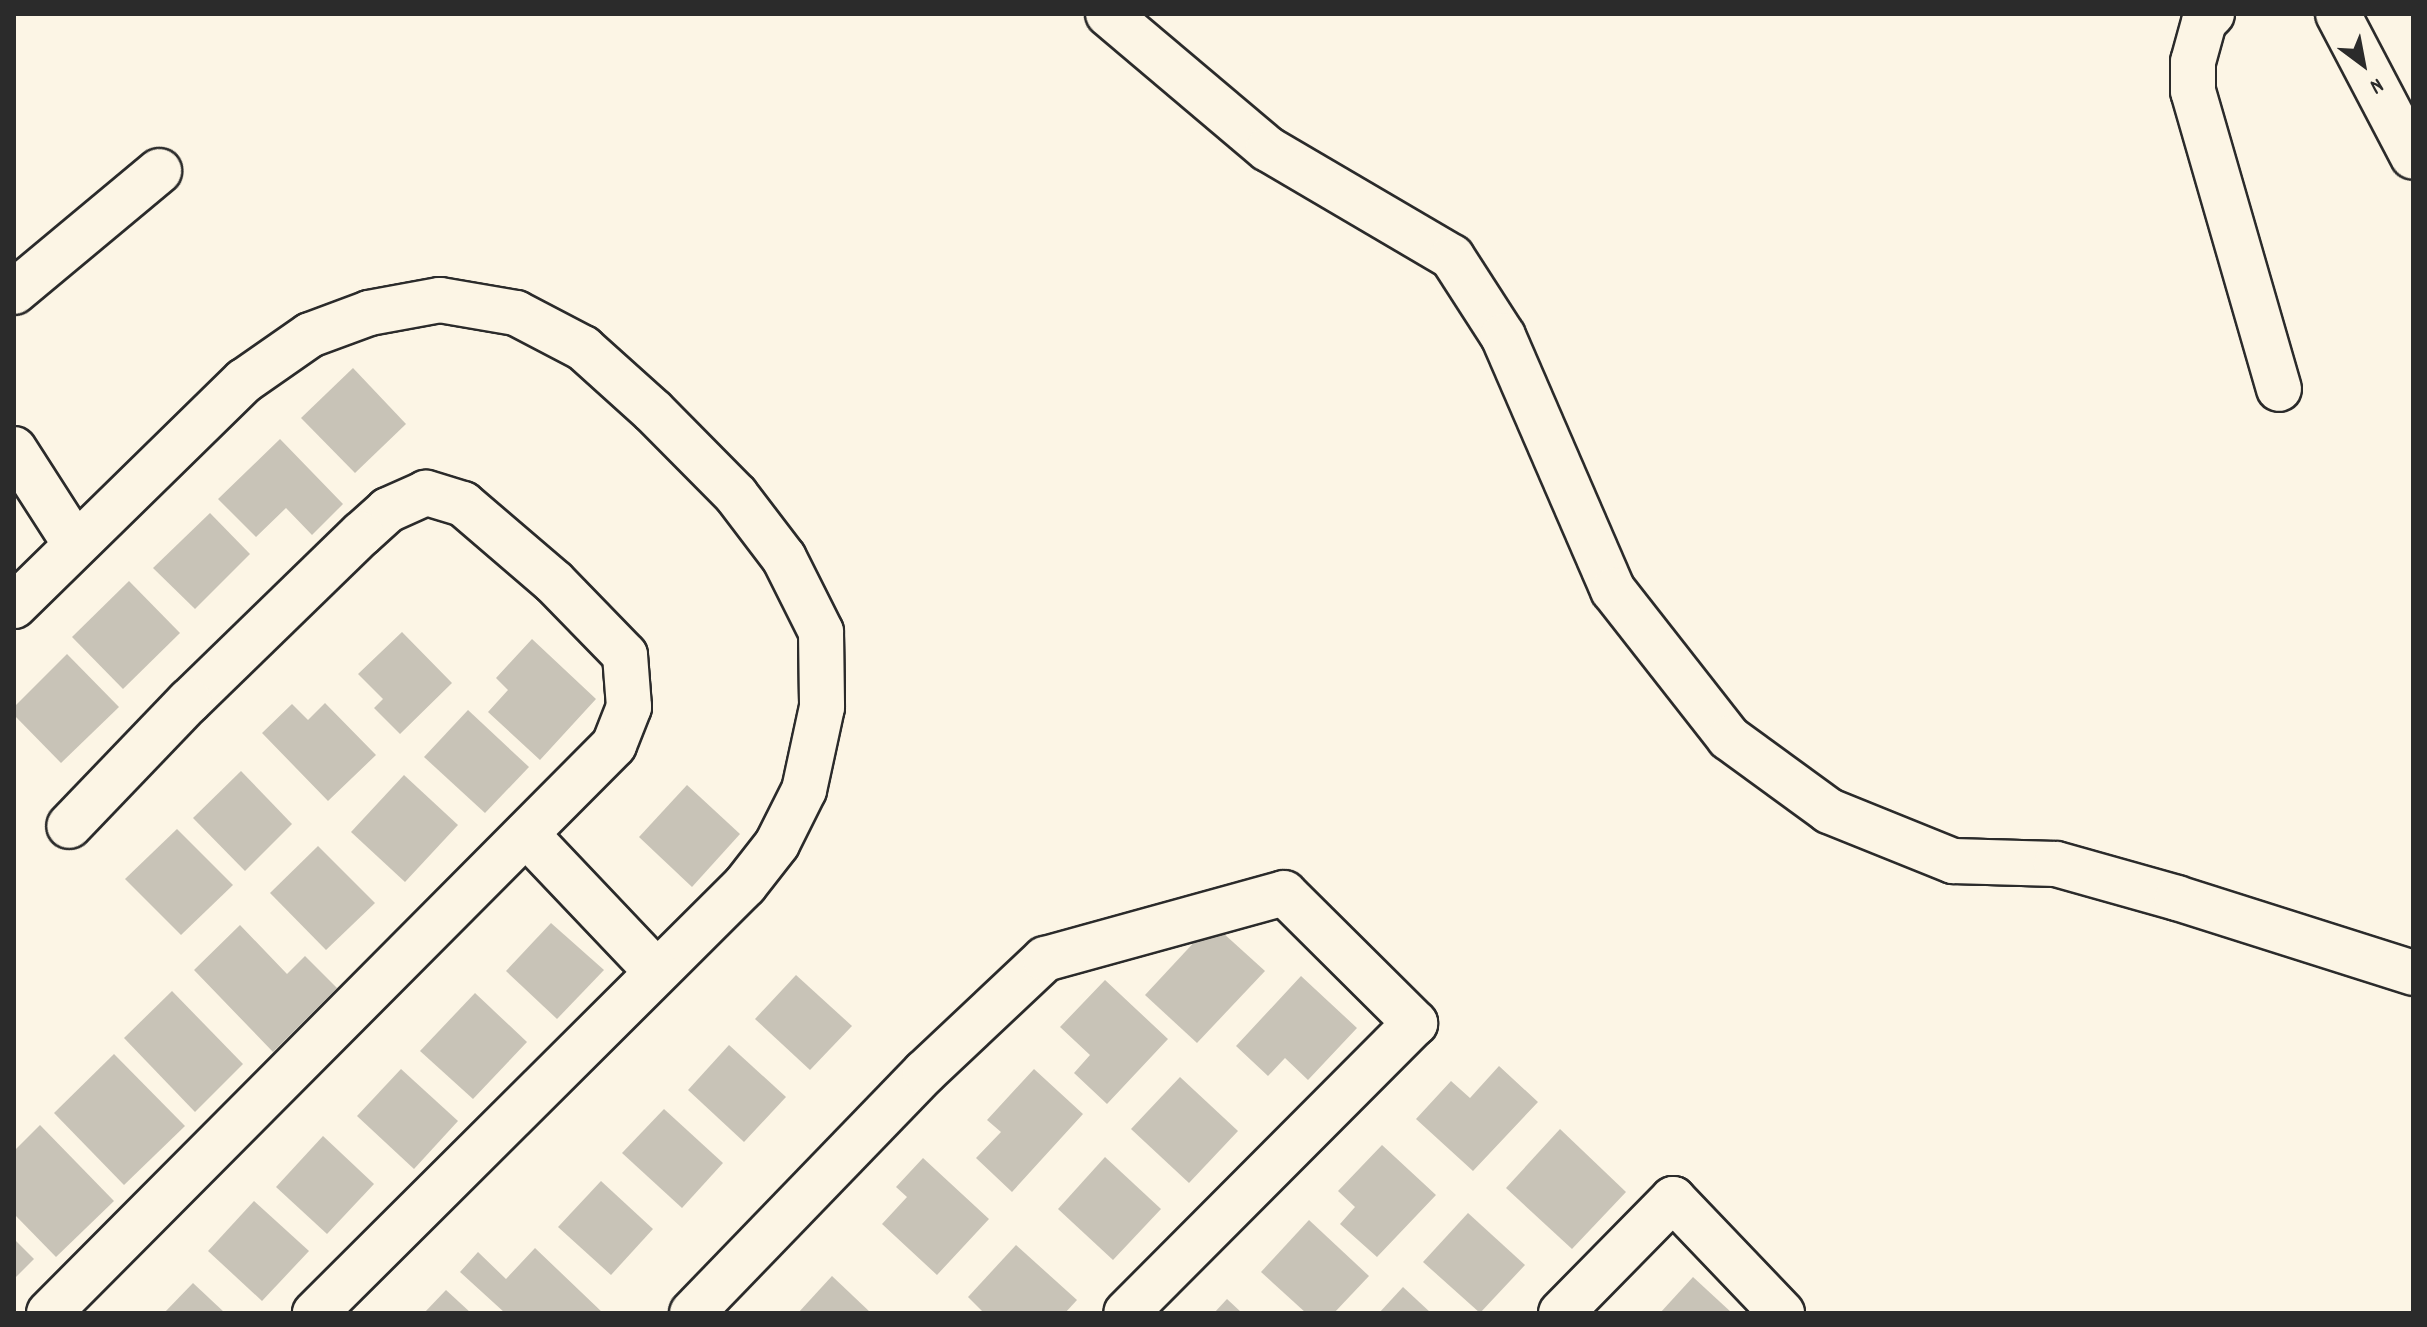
<!DOCTYPE html>
<html>
<head>
<meta charset="utf-8">
<style>
	body { margin:0 }
	#map { position:relative; width:2427px; height:1327px; overflow:hidden; background:#fcf5e5; font-family:Dekko,sans-serif }
	div>[style] { position:absolute }
	[style*='--x'] { left:calc(var(--x)*1px); top:calc(var(--y)*1px); width:calc(var(--w)*1px); rotate:calc(var(--a)*1deg) }
	.building>* { inset:0; background:#c8c3b7 }
	.roads { filter:drop-shadow(2px 0 #2b2b2b) drop-shadow(-2px 0 #2b2b2b) drop-shadow(0 2px #2b2b2b) drop-shadow(0 -2px #2b2b2b) }
	.minor>* { height:44px; margin:-22px; padding:0 22px; transform-origin:22px; border-radius:22px; background:#fcf5e5 }
	span { translate:-50% -50%; white-space:nowrap; text-align:center; line-height:1.15; -webkit-text-stroke:8px #fcf5e5; paint-order:stroke }
	.frame { position:absolute; inset:0; border:16px solid #2b2b2b; pointer-events:none }
	.north { position:absolute; left:2323px; top:24px; width:80px; height:80px; -webkit-text-stroke:6px #fcf5e5; paint-order:stroke; rotate:148deg; font-size:22px; font-weight:700; line-height:32px; text-align:center; color:#2b2b2b }
	.north::after { content:''; display:block; margin:auto; width:28px; height:36px; background:#2b2b2b; clip-path:polygon(50% 0,100% 100%,50% 72%,0 100%) }
</style>
</head>
<body>
<div id="map">
	<div class="building">
		<div style="clip-path:polygon(353px 368px,406px 424px,355px 473px,301px 418px)"></div>
		<div style="clip-path:polygon(280px 439px,343px 504px,312px 535px,286px 508px,256px 537px,218px 499px)"></div>
		<div style="clip-path:polygon(210px 513px,250px 554px,195px 609px,153px 568px)"></div>
		<div style="clip-path:polygon(129px 581px,180px 633px,123px 689px,72px 637px)"></div>
		<div style="clip-path:polygon(402px 632px,452px 683px,400px 734px,374px 708px,383px 699px,358px 674px)"></div>
		<div style="clip-path:polygon(532px 639px,596px 699px,540px 760px,488px 712px,508px 690px,496px 678px)"></div>
		<div style="clip-path:polygon(67px 654px,119px 707px,61px 763px,14px 715px,14px 707px)"></div>
		<div style="clip-path:polygon(325px 703px,376px 755px,328px 801px,262px 733px,292px 704px,308px 720px)"></div>
		<div style="clip-path:polygon(468px 710px,529px 767px,485px 813px,424px 757px)"></div>
		<div style="clip-path:polygon(241px 771px,292px 824px,245px 871px,193px 818px)"></div>
		<div style="clip-path:polygon(404px 775px,458px 825px,405px 882px,351px 832px)"></div>
		<div style="clip-path:polygon(687px 785px,740px 834px,692px 887px,639px 837px)"></div>
		<div style="clip-path:polygon(177px 829px,233px 885px,181px 935px,125px 879px)"></div>
		<div style="clip-path:polygon(318px 846px,375px 903px,326px 950px,270px 893px)"></div>
		<div style="clip-path:polygon(551px 923px,604px 970px,557px 1019px,506px 971px)"></div>
		<div style="clip-path:polygon(1212px 923px,1265px 971px,1197px 1043px,1145px 995px)"></div>
		<div style="clip-path:polygon(240px 925px,287px 974px,305px 956px,337px 988px,273px 1052px,194px 970px)"></div>
		<div style="clip-path:polygon(796px 975px,852px 1026px,810px 1070px,755px 1019px)"></div>
		<div style="clip-path:polygon(1301px 976px,1357px 1028px,1308px 1080px,1285px 1058px,1268px 1076px,1236px 1046px)"></div>
		<div style="clip-path:polygon(1105px 980px,1168px 1039px,1107px 1104px,1074px 1073px,1090px 1055px,1060px 1027px)"></div>
		<div style="clip-path:polygon(172px 991px,243px 1064px,195px 1112px,124px 1038px)"></div>
		<div style="clip-path:polygon(475px 993px,527px 1042px,473px 1099px,420px 1051px)"></div>
		<div style="clip-path:polygon(729px 1045px,786px 1097px,744px 1142px,688px 1090px)"></div>
		<div style="clip-path:polygon(114px 1054px,185px 1126px,124px 1185px,54px 1113px)"></div>
		<div style="clip-path:polygon(1499px 1066px,1538px 1102px,1473px 1171px,1416px 1119px,1451px 1081px,1470px 1098px)"></div>
		<div style="clip-path:polygon(401px 1069px,458px 1121px,414px 1169px,357px 1116px)"></div>
		<div style="clip-path:polygon(1034px 1069px,1083px 1114px,1012px 1192px,976px 1158px,1001px 1132px,987px 1120px)"></div>
		<div style="clip-path:polygon(1180px 1077px,1238px 1131px,1189px 1183px,1131px 1129px)"></div>
		<div style="clip-path:polygon(664px 1109px,723px 1163px,682px 1208px,622px 1153px)"></div>
		<div style="clip-path:polygon(40px 1125px,114px 1201px,56px 1257px,14px 1214px,14px 1151px)"></div>
		<div style="clip-path:polygon(1560px 1129px,1626px 1192px,1572px 1249px,1506px 1188px)"></div>
		<div style="clip-path:polygon(323px 1136px,374px 1184px,327px 1234px,276px 1187px)"></div>
		<div style="clip-path:polygon(1382px 1145px,1436px 1195px,1377px 1257px,1340px 1224px,1355px 1207px,1338px 1191px)"></div>
		<div style="clip-path:polygon(1105px 1157px,1161px 1209px,1113px 1260px,1058px 1209px)"></div>
		<div style="clip-path:polygon(923px 1158px,989px 1219px,937px 1275px,882px 1224px,907px 1197px,896px 1187px)"></div>
		<div style="clip-path:polygon(601px 1181px,653px 1229px,611px 1275px,558px 1227px)"></div>
		<div style="clip-path:polygon(254px 1201px,309px 1251px,262px 1301px,208px 1251px)"></div>
		<div style="clip-path:polygon(1468px 1213px,1525px 1265px,1480px 1313px,1423px 1262px)"></div>
		<div style="clip-path:polygon(1309px 1220px,1369px 1276px,1334px 1313px,1306px 1313px,1261px 1272px)"></div>
		<div style="clip-path:polygon(14px 1239px,34px 1259px,14px 1279px)"></div>
		<div style="clip-path:polygon(1016px 1245px,1077px 1300px,1065px 1313px,984px 1313px,968px 1297px)"></div>
		<div style="clip-path:polygon(535px 1248px,603px 1313px,505px 1313px,460px 1272px,478px 1252px,506px 1279px)"></div>
		<div style="clip-path:polygon(832px 1276px,871px 1313px,798px 1313px)"></div>
		<div style="clip-path:polygon(1693px 1277px,1732px 1313px,1660px 1313px)"></div>
		<div style="clip-path:polygon(193px 1283px,225px 1313px,164px 1313px)"></div>
		<div style="clip-path:polygon(1403px 1287px,1431px 1313px,1379px 1313px)"></div>
		<div style="clip-path:polygon(446px 1290px,471px 1313px,424px 1313px)"></div>
		<div style="clip-path:polygon(1227px 1299px,1242px 1313px,1214px 1313px)"></div>
	</div>
	<div class="roads">
		<div class="minor">
			<div style="--x:1108;--y:14;--w:209;--a:40.2"></div>
			<div style="--x:1268;--y:149;--w:213;--a:30.4"></div>
			<div style="--x:1452;--y:257;--w:94;--a:57.2"></div>
			<div style="--x:1503;--y:336;--w:277;--a:66.6"></div>
			<div style="--x:1613;--y:590;--w:188;--a:51.9"></div>
			<div style="--x:1729;--y:738;--w:124;--a:36.1"></div>
			<div style="--x:1829;--y:811;--w:134;--a:22"></div>
			<div style="--x:1953;--y:861;--w:103;--a:1.7"></div>
			<div style="--x:2056;--y:864;--w:126;--a:15.7"></div>
			<div style="--x:2177;--y:898;--w:248;--a:17.6"></div>
			<div style="--x:2212;--y:14;--w:11;--a:135"></div>
			<div style="--x:2204;--y:22;--w:41;--a:105.4"></div>
			<div style="--x:2193;--y:62;--w:29;--a:90"></div>
			<div style="--x:2193;--y:91;--w:310;--a:73.9"></div>
			<div style="--x:2338;--y:14;--w:161;--a:62.3"></div>
			<div style="--x:14;--y:292;--w:189;--a:-39.8"></div>
			<div style="--x:14;--y:449;--w:113;--a:57.3"></div>
			<div style="--x:14;--y:606;--w:322;--a:-44.4"></div>
			<div style="--x:244;--y:381;--w:80;--a:-34.9"></div>
			<div style="--x:310;--y:335;--w:63;--a:-20.4"></div>
			<div style="--x:369;--y:313;--w:72;--a:-10.4"></div>
			<div style="--x:440;--y:300;--w:77;--a:9.7"></div>
			<div style="--x:516;--y:313;--w:76;--a:27.6"></div>
			<div style="--x:583;--y:348;--w:94;--a:42"></div>
			<div style="--x:653;--y:411;--w:118;--a:45.3"></div>
			<div style="--x:736;--y:495;--w:79;--a:52.7"></div>
			<div style="--x:784;--y:558;--w:83;--a:63.4"></div>
			<div style="--x:821;--y:632;--w:75;--a:89.2"></div>
			<div style="--x:822;--y:707;--w:85;--a:102.2"></div>
			<div style="--x:804;--y:790;--w:60;--a:116.6"></div>
			<div style="--x:777;--y:844;--w:52;--a:128"></div>
			<div style="--x:745;--y:885;--w:607;--a:135.13"></div>
			<div style="--x:526;--y:834;--w:189;--a:46.5"></div>
			<div style="--x:49;--y:1313;--w:801;--a:-45.15"></div>
			<div style="--x:614;--y:745;--w:41;--a:-68.5"></div>
			<div style="--x:629;--y:707;--w:52;--a:-94.4"></div>
			<div style="--x:625;--y:655;--w:102;--a:-134.2"></div>
			<div style="--x:554;--y:582;--w:120;--a:-139.4"></div>
			<div style="--x:463;--y:504;--w:39;--a:-163"></div>
			<div style="--x:426;--y:493;--w:42;--a:155.9"></div>
			<div style="--x:388;--y:510;--w:36;--a:138"></div>
			<div style="--x:361;--y:534;--w:240;--a:135.8"></div>
			<div style="--x:189;--y:701;--w:173;--a:133.8"></div>
			<div style="--x:692;--y:1313;--w:335;--a:-46"></div>
			<div style="--x:925;--y:1072;--w:165;--a:-43.3"></div>
			<div style="--x:1045;--y:959;--w:248;--a:-15.4"></div>
			<div style="--x:1284;--y:893;--w:185;--a:44.8"></div>
			<div style="--x:1415;--y:1023;--w:409;--a:134.9"></div>
			<div style="--x:1561;--y:1313;--w:160;--a:-45.5"></div>
			<div style="--x:1673;--y:1199;--w:158;--a:46.3"></div>
		</div>
	</div>
	<div class="frame"></div>
	<div class="north">N</div>
</div>
</body>
</html>
